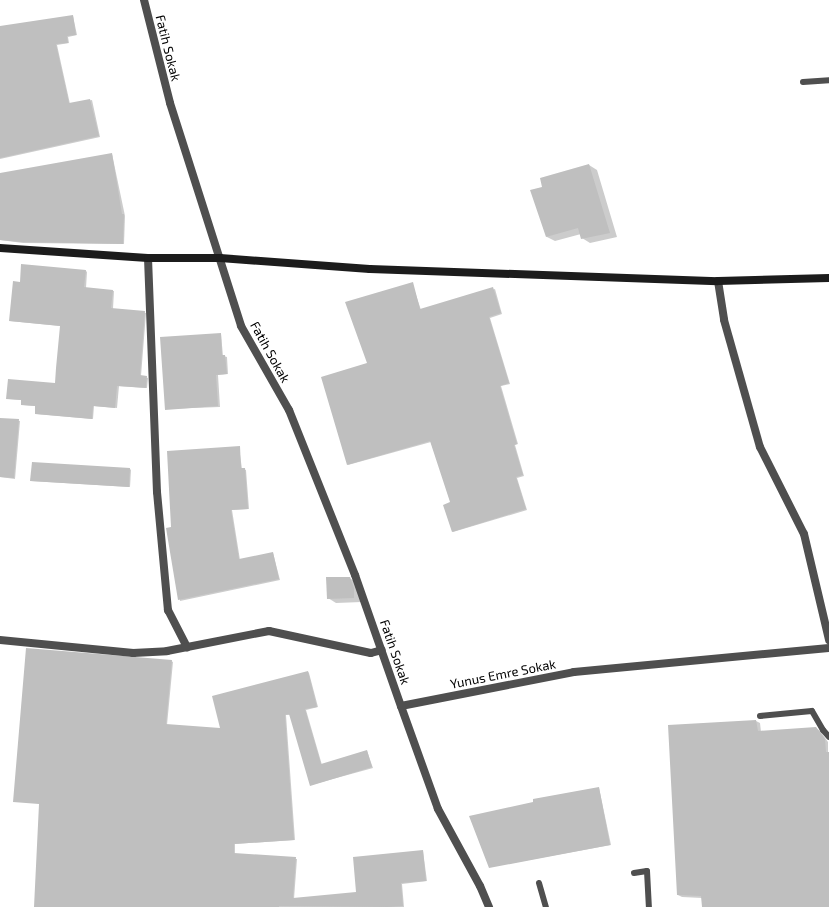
<!DOCTYPE html>
<html>
<head>
<meta charset="utf-8">
<style>
	body { margin:0 }
	#map { position:relative; width:829px; height:907px; overflow:hidden; background:#fff; font-family:"Exo 2",sans-serif }
	div>[style] { position:absolute }
	[style*='--x'] { left:calc(var(--x)*1px); top:calc(var(--y)*1px); width:calc(var(--w)*1px); rotate:calc(var(--a)*1deg) }
	.shadow>* { inset:0; background:#0003 }
	.building>* { inset:0; background:#bfbfbf }
	.lane>* { height:6px; margin:-3px; padding:0 3px; transform-origin:3px; border-radius:3px; background:#4f4f4f }
	.street>* { height:8px; margin:-4px; padding:0 4px; transform-origin:4px; border-radius:4px; background:#4f4f4f }
	.secondary>* { height:8px; margin:-4px; padding:0 4px; transform-origin:4px; border-radius:4px; background:#1c1c1c }
	span { translate:-50% -50%; white-space:nowrap; text-align:center; line-height:1.15; -webkit-text-stroke:3px #fff; paint-order:stroke }
	.street-label { font-size:13px; color:#000 }
</style>
</head>
<body>
<div id="map">
	<div class="shadow">
		<div style="clip-path:polygon(73px 16px,77px 35px,68px 37px,69px 43px,57px 45px,70px 104px,92px 100px,100px 137px,0 159px,0 27px)"></div>
		<div style="clip-path:polygon(112px 154px,125px 216px,124px 244px,23px 243px,0 240px,0 174px)"></div>
		<div style="clip-path:polygon(589px 165px,597px 170px,617px 237px,590px 243px,582px 238px,581px 234px,555px 241px,547px 237px,543px 187px)"></div>
		<div style="clip-path:polygon(86px 271px,87px 272px,86px 288px,114px 291px,113px 309px,146px 313px,141px 376px,148px 378px,147px 388px,119px 386px,117px 408px,94px 406px,93px 419px,37px 414px,36px 406px,23px 405px,22px 400px,9px 399px,56px 384px,61px 326px,10px 321px,21px 283px)"></div>
		<div style="clip-path:polygon(412px 283px,421px 310px,495px 289px,502px 314px,490px 318px,510px 384px,501px 386px,518px 444px,515px 445px,524px 476px,517px 478px,527px 510px,453px 532px,451px 503px,431px 442px,348px 465px,368px 364px)"></div>
		<div style="clip-path:polygon(221px 334px,223px 356px,227px 357px,228px 374px,218px 375px,220px 407px,166px 409px)"></div>
		<div style="clip-path:polygon(0 419px,20px 421px,15px 479px,0 477px)"></div>
		<div style="clip-path:polygon(239px 447px,242px 469px,246px 470px,249px 509px,232px 510px,240px 560px,273px 553px,280px 580px,180px 601px,172px 528px)"></div>
		<div style="clip-path:polygon(130px 469px,131px 470px,130px 487px,31px 481px)"></div>
		<div style="clip-path:polygon(349px 578px,357px 582px,362px 602px,336px 603px,328px 598px)"></div>
		<div style="clip-path:polygon(171px 661px,173px 662px,167px 725px,222px 729px,308px 672px,309px 673px,318px 707px,306px 710px,322px 765px,367px 751px,373px 768px,311px 785px,291px 715px,286px 715px,295px 840px,235px 844px,235px 854px,297px 859px,294px 899px,357px 893px,423px 851px,427px 881px,402px 884px,404px 907px,35px 907px)"></div>
		<div style="clip-path:polygon(756px 721px,760px 723px,761px 732px,816px 728px,820px 731px,828px 742px,829px 907px,703px 907px,702px 898px,682px 897px,678px 895px)"></div>
		<div style="clip-path:polygon(599px 788px,611px 845px,490px 867px)"></div>
	</div>
	<div class="building">
		<div style="clip-path:polygon(73px 15px,76px 35px,67px 36px,68px 43px,56px 44px,69px 103px,90px 99px,99px 136px,0 158px,0 26px)"></div>
		<div style="clip-path:polygon(112px 153px,122px 214px,124px 214px,123px 244px,21px 242px,0 240px,0 173px)"></div>
		<div style="clip-path:polygon(589px 164px,610px 233px,581px 239px,578px 228px,546px 237px,530px 190px,542px 187px,540px 178px)"></div>
		<div style="clip-path:polygon(21px 264px,86px 270px,84px 287px,113px 290px,111px 308px,145px 311px,140px 375px,147px 376px,146px 388px,117px 386px,115px 408px,93px 406px,92px 419px,35px 414px,35px 406px,21px 405px,21px 400px,6px 399px,8px 379px,55px 383px,56px 368px,60px 326px,9px 321px,13px 281px,20px 282px)"></div>
		<div style="clip-path:polygon(413px 282px,420px 309px,493px 287px,501px 313px,489px 317px,509px 383px,500px 386px,517px 444px,514px 445px,523px 475px,516px 477px,526px 509px,452px 532px,443px 505px,450px 502px,430px 441px,347px 465px,321px 377px,367px 363px,345px 302px)"></div>
		<div style="clip-path:polygon(221px 333px,222px 355px,225px 355px,227px 374px,216px 375px,218px 406px,165px 410px,160px 337px)"></div>
		<div style="clip-path:polygon(0 418px,19px 419px,14px 478px,0 477px)"></div>
		<div style="clip-path:polygon(240px 446px,241px 468px,245px 468px,248px 509px,231px 510px,239px 559px,273px 552px,279px 579px,178px 600px,166px 528px,171px 527px,167px 451px)"></div>
		<div style="clip-path:polygon(32px 462px,130px 468px,129px 487px,30px 481px)"></div>
		<div style="clip-path:polygon(326px 577px,350px 577px,354px 588px,354px 598px,327px 599px)"></div>
		<div style="clip-path:polygon(26px 648px,172px 660px,166px 724px,220px 728px,212px 696px,308px 671px,317px 707px,305px 709px,321px 764px,367px 750px,372px 767px,310px 786px,289px 714px,285px 715px,294px 840px,234px 844px,234px 853px,296px 857px,293px 898px,356px 892px,353px 857px,423px 850px,426px 881px,401px 883px,403px 906px,388px 907px,279px 906px,279px 907px,34px 907px,39px 804px,13px 802px)"></div>
		<div style="clip-path:polygon(756px 720px,758px 731px,816px 727px,825px 739px,826px 752px,829px 752px,829px 907px,702px 907px,701px 896px,677px 895px,668px 725px)"></div>
		<div style="clip-path:polygon(599px 787px,610px 845px,489px 868px,469px 816px,533px 802px,533px 799px)"></div>
	</div>
	<div class="lane">
		<div style="--x:803;--y:82;--w:26;--a:-4"></div>
		<div style="--x:760;--y:716;--w:52;--a:-5.5"></div>
		<div style="--x:812;--y:711;--w:22;--a:60"></div>
		<div style="--x:823;--y:730;--w:9;--a:49"></div>
		<div style="--x:634;--y:873;--w:13;--a:-9"></div>
		<div style="--x:647;--y:871;--w:36;--a:87"></div>
		<div style="--x:539;--y:883;--w:25;--a:74"></div>
	</div>
	<div class="street">
		<div style="--x:144;--y:0;--w:106;--a:75.8"></div>
		<div style="--x:170;--y:103;--w:234;--a:72.3"></div>
		<div style="--x:241;--y:326;--w:97;--a:60.3"></div>
		<div style="--x:289;--y:410;--w:178;--a:68.2"></div>
		<div style="--x:355;--y:575;--w:139;--a:70.7"></div>
		<div style="--x:148;--y:258;--w:234;--a:87.8"></div>
		<div style="--x:157;--y:492;--w:119;--a:84.7"></div>
		<div style="--x:168;--y:610;--w:42;--a:62.8"></div>
		<div style="--x:718;--y:281;--w:39;--a:81"></div>
		<div style="--x:724;--y:320;--w:132;--a:74.2"></div>
		<div style="--x:760;--y:447;--w:97;--a:63.2"></div>
		<div style="--x:804;--y:534;--w:109;--a:76.7"></div>
		<div style="--x:0;--y:640;--w:134;--a:5.6"></div>
		<div style="--x:133;--y:653;--w:34;--a:-3"></div>
		<div style="--x:167;--y:651;--w:104;--a:-11.1"></div>
		<div style="--x:269;--y:631;--w:104;--a:12.2"></div>
		<div style="--x:371;--y:653;--w:11;--a:-15"></div>
		<div style="--x:489;--y:907;--w:23;--a:-113"></div>
		<div style="--x:480;--y:886;--w:88;--a:-118.6"></div>
		<div style="--x:438;--y:809;--w:109;--a:-109.8"></div>
		<div style="--x:401;--y:706;--w:176;--a:-11.1"></div>
		<div style="--x:574;--y:672;--w:256;--a:-5.4"></div>
	</div>
	<div class="secondary">
		<div style="--x:0;--y:248;--w:148;--a:3.9"></div>
		<div style="--x:148;--y:258;--w:72;--a:0"></div>
		<div style="--x:220;--y:258;--w:150;--a:4.2"></div>
		<div style="--x:370;--y:269;--w:348;--a:2"></div>
		<div style="--x:718;--y:281;--w:111;--a:-1.5"></div>
	</div>
	<div class="street-label">
		<span style="left:168px;top:48px;rotate:76deg">Fatih Sokak</span>
		<span style="left:270px;top:352px;rotate:61deg">Fatih Sokak</span>
		<span style="left:395px;top:652px;rotate:71deg">Fatih Sokak</span>
		<span style="left:503px;top:674px;rotate:-11deg">Yunus Emre Sokak</span>
	</div>
</div>
</body>
</html>
